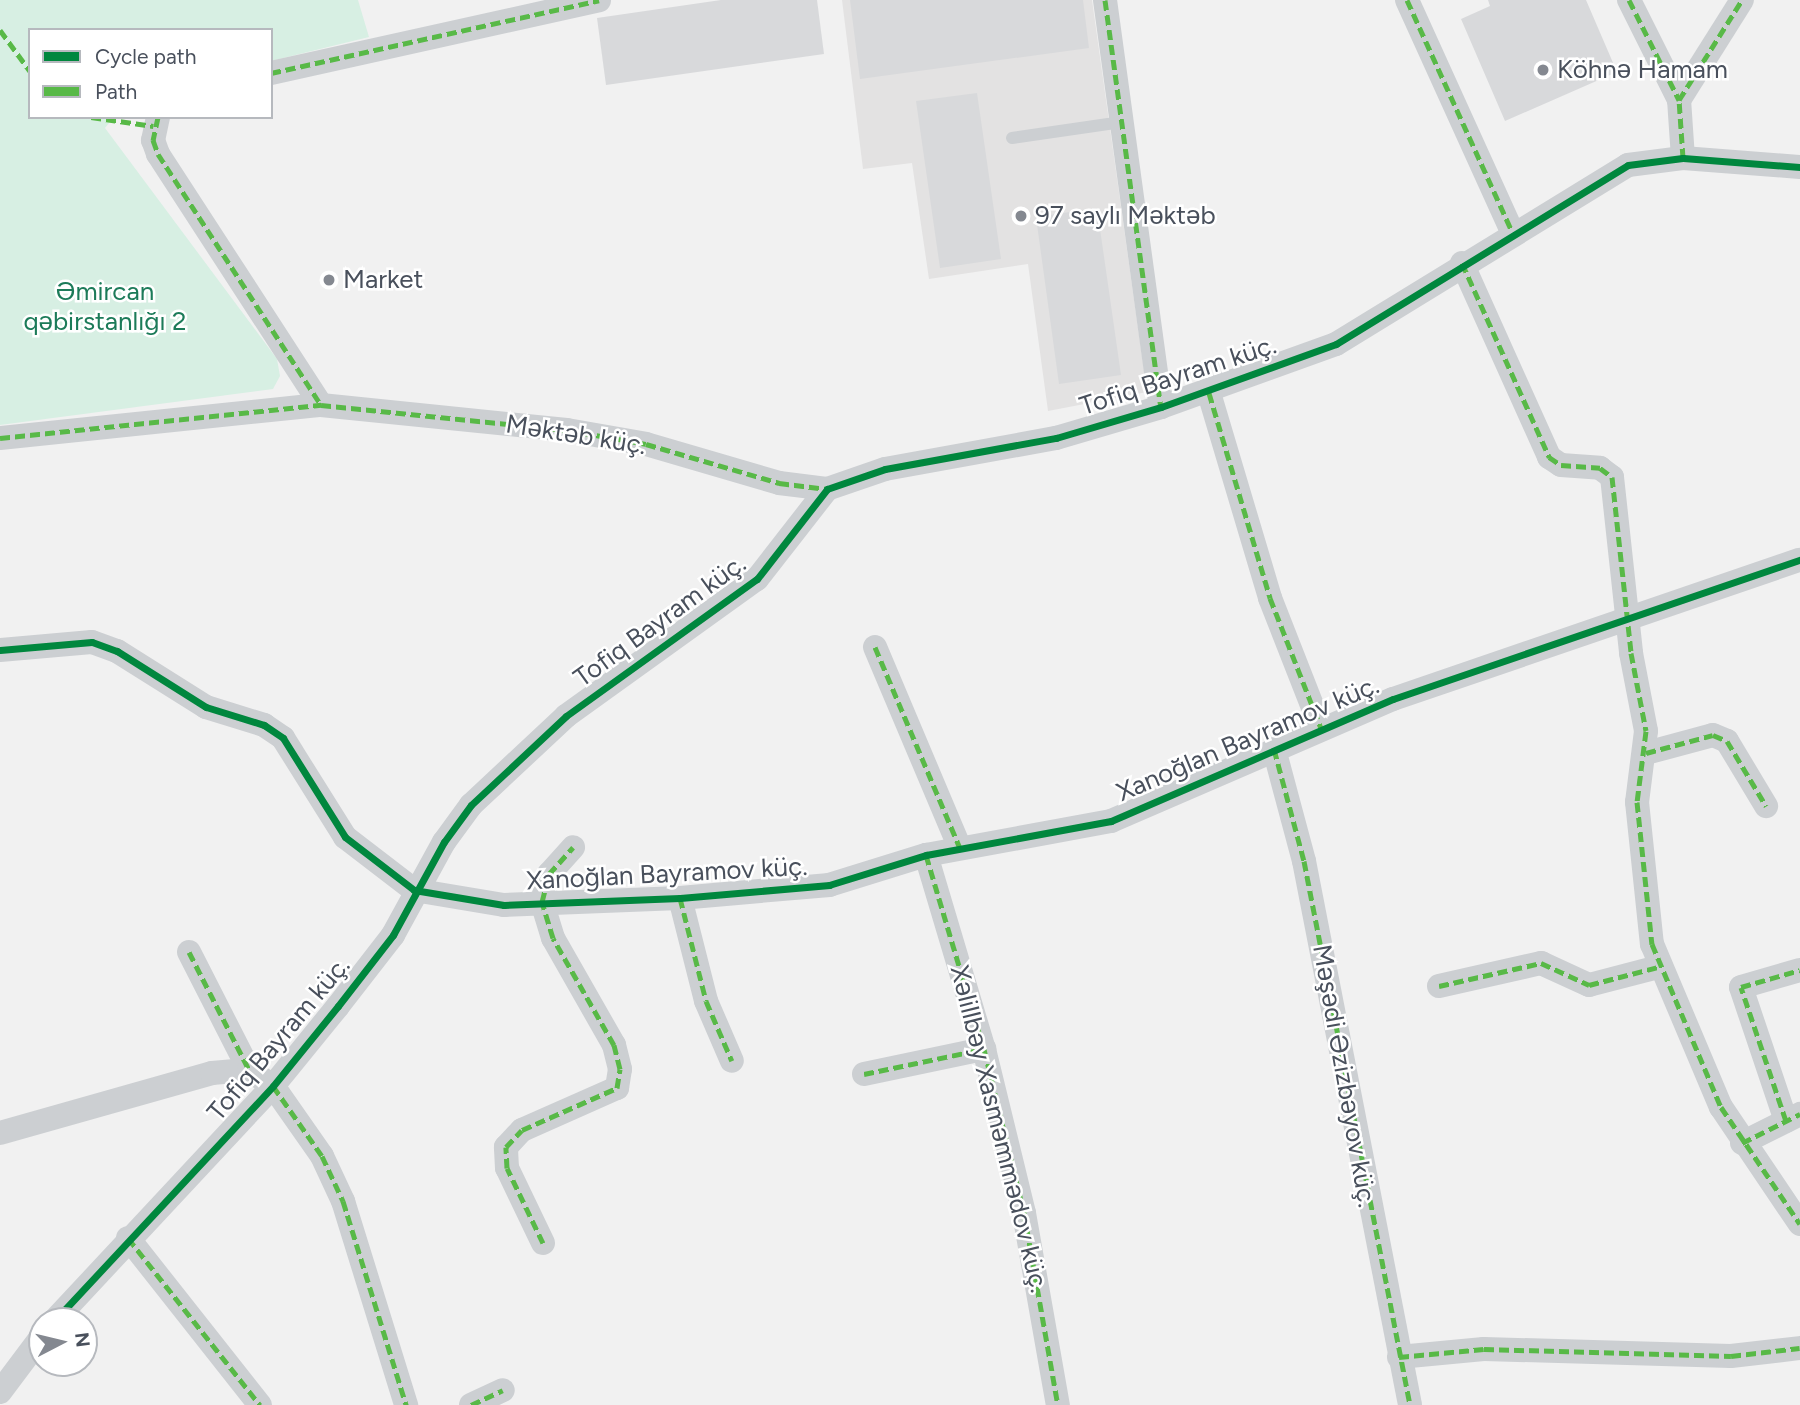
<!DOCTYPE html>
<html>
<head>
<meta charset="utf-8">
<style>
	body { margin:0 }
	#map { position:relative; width:1800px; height:1405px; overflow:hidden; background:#f1f1f1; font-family:Figtree,sans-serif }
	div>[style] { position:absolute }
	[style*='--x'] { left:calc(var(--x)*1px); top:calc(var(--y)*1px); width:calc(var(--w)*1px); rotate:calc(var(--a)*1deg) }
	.education>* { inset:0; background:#e3e2e2 }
	.green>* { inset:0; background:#d7efe3 }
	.building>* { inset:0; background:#d8d9db }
	.lane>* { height:12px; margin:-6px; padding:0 6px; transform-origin:6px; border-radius:6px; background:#cccfd2 }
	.street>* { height:24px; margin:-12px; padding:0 12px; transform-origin:12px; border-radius:12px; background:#cccfd2 }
	.quiet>* { height:5px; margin-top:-2.5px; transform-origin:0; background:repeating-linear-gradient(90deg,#58b947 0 10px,transparent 0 15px) }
	.cycleway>* { height:7px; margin:-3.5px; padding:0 3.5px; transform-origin:3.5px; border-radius:3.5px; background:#00873e }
	.dots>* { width:19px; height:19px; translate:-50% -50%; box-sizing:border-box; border:4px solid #fff; border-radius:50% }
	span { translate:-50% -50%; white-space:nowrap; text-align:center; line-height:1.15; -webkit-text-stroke:5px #fff; paint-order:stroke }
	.poi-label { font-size:26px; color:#49505c }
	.left { translate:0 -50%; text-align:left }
	.park-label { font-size:26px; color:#1c7b59 }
	.street-label { font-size:26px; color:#49505c }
	.legend { position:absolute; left:28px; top:28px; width:245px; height:91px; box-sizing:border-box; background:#fff; border:2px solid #b6b9be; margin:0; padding:9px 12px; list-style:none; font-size:21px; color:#49505c }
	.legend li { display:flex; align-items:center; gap:14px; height:35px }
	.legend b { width:35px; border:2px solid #b6b9be }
	.north { position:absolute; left:28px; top:1307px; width:70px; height:70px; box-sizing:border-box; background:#fff; border:2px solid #b6b9be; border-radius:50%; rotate:83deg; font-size:19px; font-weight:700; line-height:28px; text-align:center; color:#49505c }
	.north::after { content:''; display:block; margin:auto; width:24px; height:32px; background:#848890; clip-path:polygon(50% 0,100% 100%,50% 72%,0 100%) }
</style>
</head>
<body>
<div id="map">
	<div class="education">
		<div style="clip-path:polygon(842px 0,1092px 0,1147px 392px,1048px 411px,1028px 264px,929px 279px,912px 163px,863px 169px)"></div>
	</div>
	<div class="green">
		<div style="clip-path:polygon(0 0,358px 0,369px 37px,271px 61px,271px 30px,30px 30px,30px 117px,114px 117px,105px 128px,277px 359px,280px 376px,273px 389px,0 425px)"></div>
	</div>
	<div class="building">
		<div style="clip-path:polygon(721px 0,817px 0,824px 54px,606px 85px,597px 18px)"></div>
		<div style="clip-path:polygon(850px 0,1083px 0,1089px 48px,860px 79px)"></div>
		<div style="clip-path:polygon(1488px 0,1586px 0,1617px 72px,1505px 121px,1461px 19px,1490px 6px)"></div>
		<div style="clip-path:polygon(977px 93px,1001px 259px,940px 268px,916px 101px)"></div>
		<div style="clip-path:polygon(1097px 208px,1121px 375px,1059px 384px,1036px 217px)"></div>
	</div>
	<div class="lane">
		<div style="--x:1012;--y:138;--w:111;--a:-8.3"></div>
	</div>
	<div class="street">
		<div style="--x:1105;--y:0;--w:411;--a:82.2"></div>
		<div style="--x:1407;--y:0;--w:254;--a:65.6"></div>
		<div style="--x:1629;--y:0;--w:112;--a:63.4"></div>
		<div style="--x:271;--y:73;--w:336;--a:-12.5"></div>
		<div style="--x:158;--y:117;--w:24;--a:102"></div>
		<div style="--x:153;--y:140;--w:15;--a:70"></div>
		<div style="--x:158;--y:154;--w:299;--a:57"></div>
		<div style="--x:1683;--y:158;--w:58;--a:-93.9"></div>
		<div style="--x:1679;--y:100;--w:118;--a:-57.8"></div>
		<div style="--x:1462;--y:263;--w:213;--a:65.8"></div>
		<div style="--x:1549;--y:457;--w:14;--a:34"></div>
		<div style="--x:1561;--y:465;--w:39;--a:4"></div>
		<div style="--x:1600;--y:468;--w:15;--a:37"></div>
		<div style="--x:1612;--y:477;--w:177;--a:83.8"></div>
		<div style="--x:1631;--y:653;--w:79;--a:79.1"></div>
		<div style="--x:1646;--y:731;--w:72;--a:97.2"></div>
		<div style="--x:1637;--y:802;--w:143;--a:84"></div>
		<div style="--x:1652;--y:944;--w:177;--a:67.1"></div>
		<div style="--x:1721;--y:1107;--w:141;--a:56"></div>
		<div style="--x:1209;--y:393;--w:214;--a:73.4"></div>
		<div style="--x:1270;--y:598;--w:140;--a:68.6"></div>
		<div style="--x:0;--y:438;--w:323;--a:-5.9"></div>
		<div style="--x:321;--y:405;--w:247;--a:5.8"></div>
		<div style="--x:567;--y:430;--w:80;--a:10"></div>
		<div style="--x:646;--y:444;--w:139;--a:16.3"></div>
		<div style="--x:779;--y:483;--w:48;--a:7.1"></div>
		<div style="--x:875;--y:647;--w:218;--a:67.1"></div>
		<div style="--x:0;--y:650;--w:92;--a:-5"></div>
		<div style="--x:92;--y:642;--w:27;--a:20"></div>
		<div style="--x:117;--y:651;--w:105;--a:32.2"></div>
		<div style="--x:206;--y:707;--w:61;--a:17.2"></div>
		<div style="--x:264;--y:725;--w:23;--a:34"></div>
		<div style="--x:283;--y:738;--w:117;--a:57.9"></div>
		<div style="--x:345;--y:837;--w:87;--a:37.5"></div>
		<div style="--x:414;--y:890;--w:91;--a:9.5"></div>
		<div style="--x:504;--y:905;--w:176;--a:-2.3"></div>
		<div style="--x:680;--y:898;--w:150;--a:-5"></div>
		<div style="--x:829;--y:885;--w:102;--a:-17.2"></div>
		<div style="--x:926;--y:855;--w:188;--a:-10.4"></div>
		<div style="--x:1111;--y:821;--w:307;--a:-23.4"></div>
		<div style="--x:1393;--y:699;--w:430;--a:-18.9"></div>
		<div style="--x:1274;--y:749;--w:116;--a:75"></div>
		<div style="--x:1304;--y:861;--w:554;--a:78.97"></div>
		<div style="--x:1646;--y:753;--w:69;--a:-15"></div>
		<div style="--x:1713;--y:735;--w:15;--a:23"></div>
		<div style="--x:1727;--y:741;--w:76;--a:59"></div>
		<div style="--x:926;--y:855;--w:202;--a:73.4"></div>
		<div style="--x:984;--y:1049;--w:169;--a:76.3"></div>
		<div style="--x:1024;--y:1213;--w:195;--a:80"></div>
		<div style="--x:680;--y:898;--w:106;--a:75.8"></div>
		<div style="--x:706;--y:1001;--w:65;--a:66.6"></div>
		<div style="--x:189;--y:952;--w:132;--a:63"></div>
		<div style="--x:1439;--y:986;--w:105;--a:-12.7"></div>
		<div style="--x:1541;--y:963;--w:53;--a:24.6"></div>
		<div style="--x:1589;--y:985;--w:71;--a:-14.6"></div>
		<div style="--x:864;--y:1074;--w:123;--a:-11.8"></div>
		<div style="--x:1786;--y:1121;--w:141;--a:-108.6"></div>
		<div style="--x:1741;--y:987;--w:61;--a:-16.1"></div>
		<div style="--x:0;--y:1133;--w:220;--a:-15.8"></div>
		<div style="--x:212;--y:1073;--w:37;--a:-5"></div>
		<div style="--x:249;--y:1070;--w:29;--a:34"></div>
		<div style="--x:273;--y:1086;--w:85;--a:55"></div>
		<div style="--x:322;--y:1156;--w:50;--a:65"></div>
		<div style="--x:343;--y:1201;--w:214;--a:72.8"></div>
		<div style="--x:1742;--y:1143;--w:65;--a:-26.6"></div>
		<div style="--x:128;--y:1238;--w:213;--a:51.7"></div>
		<div style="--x:543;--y:1243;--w:83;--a:-115.6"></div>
		<div style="--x:507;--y:1168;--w:21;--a:-93"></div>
		<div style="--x:506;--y:1147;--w:23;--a:-47"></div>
		<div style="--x:522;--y:1130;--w:104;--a:-23.9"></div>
		<div style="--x:617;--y:1088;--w:19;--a:-81"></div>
		<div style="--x:620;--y:1069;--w:25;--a:-104"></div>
		<div style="--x:614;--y:1045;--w:123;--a:-119.7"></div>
		<div style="--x:553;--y:938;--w:38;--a:-107"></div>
		<div style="--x:542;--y:902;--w:29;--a:-76"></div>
		<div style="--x:549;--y:874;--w:36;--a:-48"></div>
		<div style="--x:54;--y:1321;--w:321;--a:-47"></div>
		<div style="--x:273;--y:1086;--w:103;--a:-50.9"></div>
		<div style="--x:338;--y:1006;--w:90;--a:-52.2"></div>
		<div style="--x:393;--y:935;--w:106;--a:-61.3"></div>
		<div style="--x:444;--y:842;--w:46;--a:-53.9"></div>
		<div style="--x:471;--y:805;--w:130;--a:-43.1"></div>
		<div style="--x:566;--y:716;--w:235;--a:-35.7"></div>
		<div style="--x:757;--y:579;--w:114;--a:-52.1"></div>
		<div style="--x:827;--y:489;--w:61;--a:-19"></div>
		<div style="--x:885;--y:469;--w:174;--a:-10.3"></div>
		<div style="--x:1056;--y:438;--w:109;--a:-16.4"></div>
		<div style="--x:1161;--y:407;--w:186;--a:-19.8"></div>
		<div style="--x:1336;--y:344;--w:342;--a:-31.5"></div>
		<div style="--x:1628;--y:165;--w:55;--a:-7.3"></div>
		<div style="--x:1683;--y:158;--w:117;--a:4.4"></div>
		<div style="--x:1399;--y:1357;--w:85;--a:-5.4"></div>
		<div style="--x:1484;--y:1349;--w:247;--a:1.6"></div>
		<div style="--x:1731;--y:1356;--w:69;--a:-6.6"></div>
		<div style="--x:0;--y:1392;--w:70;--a:-53.1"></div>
		<div style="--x:471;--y:1405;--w:35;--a:-25"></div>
	</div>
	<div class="quiet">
		<div style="--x:1105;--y:0;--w:411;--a:82.2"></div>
		<div style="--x:1407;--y:0;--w:254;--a:65.6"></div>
		<div style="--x:1629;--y:0;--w:112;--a:63.4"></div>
		<div style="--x:0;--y:30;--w:51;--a:53.8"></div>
		<div style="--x:271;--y:73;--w:336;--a:-12.5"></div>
		<div style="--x:91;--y:117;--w:63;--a:8.3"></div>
		<div style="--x:158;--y:117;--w:24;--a:102"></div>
		<div style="--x:153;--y:140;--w:15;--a:70"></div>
		<div style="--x:158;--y:154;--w:299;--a:57"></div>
		<div style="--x:1683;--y:158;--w:58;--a:-93.9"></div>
		<div style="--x:1679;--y:100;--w:118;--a:-57.8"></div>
		<div style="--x:1462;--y:263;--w:213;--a:65.8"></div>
		<div style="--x:1549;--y:457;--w:14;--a:34"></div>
		<div style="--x:1561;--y:465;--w:39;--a:4"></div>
		<div style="--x:1600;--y:468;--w:15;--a:37"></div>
		<div style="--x:1612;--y:477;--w:177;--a:83.8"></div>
		<div style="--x:1631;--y:653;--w:79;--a:79.1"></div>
		<div style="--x:1646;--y:731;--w:72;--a:97.2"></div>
		<div style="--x:1637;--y:802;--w:143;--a:84"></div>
		<div style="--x:1652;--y:944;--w:177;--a:67.1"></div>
		<div style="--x:1721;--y:1107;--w:141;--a:56"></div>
		<div style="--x:1209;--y:393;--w:214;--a:73.4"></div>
		<div style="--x:1270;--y:598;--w:140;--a:68.6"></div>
		<div style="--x:0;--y:438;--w:323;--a:-5.9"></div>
		<div style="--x:321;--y:405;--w:247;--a:5.8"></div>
		<div style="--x:567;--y:430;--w:80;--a:10"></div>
		<div style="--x:646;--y:444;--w:139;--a:16.3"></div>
		<div style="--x:779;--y:483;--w:48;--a:7.1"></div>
		<div style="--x:875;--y:647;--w:218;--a:67.1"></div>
		<div style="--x:1274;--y:749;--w:116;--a:75"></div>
		<div style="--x:1304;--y:861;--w:554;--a:78.97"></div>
		<div style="--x:1646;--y:753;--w:69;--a:-15"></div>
		<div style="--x:1713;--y:735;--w:15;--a:23"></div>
		<div style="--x:1727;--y:741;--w:76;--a:59"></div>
		<div style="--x:926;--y:855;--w:202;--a:73.4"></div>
		<div style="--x:984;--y:1049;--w:169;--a:76.3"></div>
		<div style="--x:1024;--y:1213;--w:195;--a:80"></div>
		<div style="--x:680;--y:898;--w:106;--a:75.8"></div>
		<div style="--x:706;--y:1001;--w:65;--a:66.6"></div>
		<div style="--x:189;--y:952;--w:132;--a:63"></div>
		<div style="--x:1439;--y:986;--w:105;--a:-12.7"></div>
		<div style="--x:1541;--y:963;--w:53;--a:24.6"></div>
		<div style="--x:1589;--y:985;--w:71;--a:-14.6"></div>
		<div style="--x:864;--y:1074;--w:123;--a:-11.8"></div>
		<div style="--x:273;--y:1086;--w:85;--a:55"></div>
		<div style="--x:322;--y:1156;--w:50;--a:65"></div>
		<div style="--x:343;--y:1201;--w:214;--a:72.8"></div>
		<div style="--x:1786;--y:1121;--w:141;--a:-108.6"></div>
		<div style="--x:1741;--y:987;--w:61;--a:-16.1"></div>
		<div style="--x:1742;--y:1143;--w:65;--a:-26.6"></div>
		<div style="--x:128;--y:1238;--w:213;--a:51.7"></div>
		<div style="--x:543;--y:1243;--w:83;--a:-115.6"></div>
		<div style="--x:507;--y:1168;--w:21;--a:-93"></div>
		<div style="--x:506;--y:1147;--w:23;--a:-47"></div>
		<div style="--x:522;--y:1130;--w:104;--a:-23.9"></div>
		<div style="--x:617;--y:1088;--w:19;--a:-81"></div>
		<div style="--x:620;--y:1069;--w:25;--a:-104"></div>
		<div style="--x:614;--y:1045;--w:123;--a:-119.7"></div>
		<div style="--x:553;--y:938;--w:38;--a:-107"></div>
		<div style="--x:542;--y:902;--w:29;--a:-76"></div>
		<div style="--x:549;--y:874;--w:36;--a:-48"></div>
		<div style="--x:1399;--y:1357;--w:85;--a:-5.4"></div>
		<div style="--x:1484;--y:1349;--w:247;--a:1.6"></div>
		<div style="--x:1731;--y:1356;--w:69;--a:-6.6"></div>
		<div style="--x:471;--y:1405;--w:35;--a:-25"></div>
	</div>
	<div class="cycleway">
		<div style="--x:0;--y:650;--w:92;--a:-5"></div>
		<div style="--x:92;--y:642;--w:27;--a:20"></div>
		<div style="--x:117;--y:651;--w:105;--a:32.2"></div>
		<div style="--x:206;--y:707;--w:61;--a:17.2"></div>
		<div style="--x:264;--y:725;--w:23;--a:34"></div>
		<div style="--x:283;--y:738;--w:117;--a:57.9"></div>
		<div style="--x:345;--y:837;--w:87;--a:37.5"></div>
		<div style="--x:414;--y:890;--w:91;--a:9.5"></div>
		<div style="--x:504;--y:905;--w:176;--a:-2.3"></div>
		<div style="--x:680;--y:898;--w:150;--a:-5"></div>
		<div style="--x:829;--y:885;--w:102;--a:-17.2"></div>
		<div style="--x:926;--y:855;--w:188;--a:-10.4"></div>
		<div style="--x:1111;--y:821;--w:307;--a:-23.4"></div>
		<div style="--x:1393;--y:699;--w:430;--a:-18.9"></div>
		<div style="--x:54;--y:1321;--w:321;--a:-47"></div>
		<div style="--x:273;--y:1086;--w:103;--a:-50.9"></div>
		<div style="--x:338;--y:1006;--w:90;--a:-52.2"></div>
		<div style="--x:393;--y:935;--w:106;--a:-61.3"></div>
		<div style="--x:444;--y:842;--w:46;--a:-53.9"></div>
		<div style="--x:471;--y:805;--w:130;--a:-43.1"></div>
		<div style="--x:566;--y:716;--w:235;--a:-35.7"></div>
		<div style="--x:757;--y:579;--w:114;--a:-52.1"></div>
		<div style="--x:827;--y:489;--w:61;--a:-19"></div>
		<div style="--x:885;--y:469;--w:174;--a:-10.3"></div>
		<div style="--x:1056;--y:438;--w:109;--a:-16.4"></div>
		<div style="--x:1161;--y:407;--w:186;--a:-19.8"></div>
		<div style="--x:1336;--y:344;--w:342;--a:-31.5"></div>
		<div style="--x:1628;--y:165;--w:55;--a:-7.3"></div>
		<div style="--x:1683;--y:158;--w:117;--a:4.4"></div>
	</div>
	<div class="dots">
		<div style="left:1543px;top:70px;background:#848890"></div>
		<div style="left:1021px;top:216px;background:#848890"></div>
		<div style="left:329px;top:280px;background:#848890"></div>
	</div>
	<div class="poi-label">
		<span class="left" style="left:1557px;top:70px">Köhnə Hamam</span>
		<span class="left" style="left:1035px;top:216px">97 saylı Məktəb</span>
		<span class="left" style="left:343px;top:280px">Market</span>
	</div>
	<div class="park-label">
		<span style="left:105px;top:307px">Əmircan<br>qəbirstanlığı 2</span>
	</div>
	<div class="street-label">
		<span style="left:1178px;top:376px;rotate:-18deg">Tofiq Bayram küç.</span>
		<span style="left:576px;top:435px;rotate:9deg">Məktəb küç.</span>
		<span style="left:660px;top:621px;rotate:-36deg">Tofiq Bayram küç.</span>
		<span style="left:1248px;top:739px;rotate:-23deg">Xanoğlan Bayramov küç.</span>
		<span style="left:667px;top:874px;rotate:-3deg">Xanoğlan Bayramov küç.</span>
		<span style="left:279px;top:1039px;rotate:-50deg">Tofiq Bayram küç.</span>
		<span style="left:1344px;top:1076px;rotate:80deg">Məşədi Əzizbəyov küç.</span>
		<span style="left:999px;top:1129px;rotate:76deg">Xəlillbəy Xasməmmədov küç.</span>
	</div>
	<ul class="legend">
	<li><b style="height:9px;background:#00873e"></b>Cycle path</li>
	<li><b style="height:9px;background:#58b947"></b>Path</li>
	</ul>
	<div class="north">N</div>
</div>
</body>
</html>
